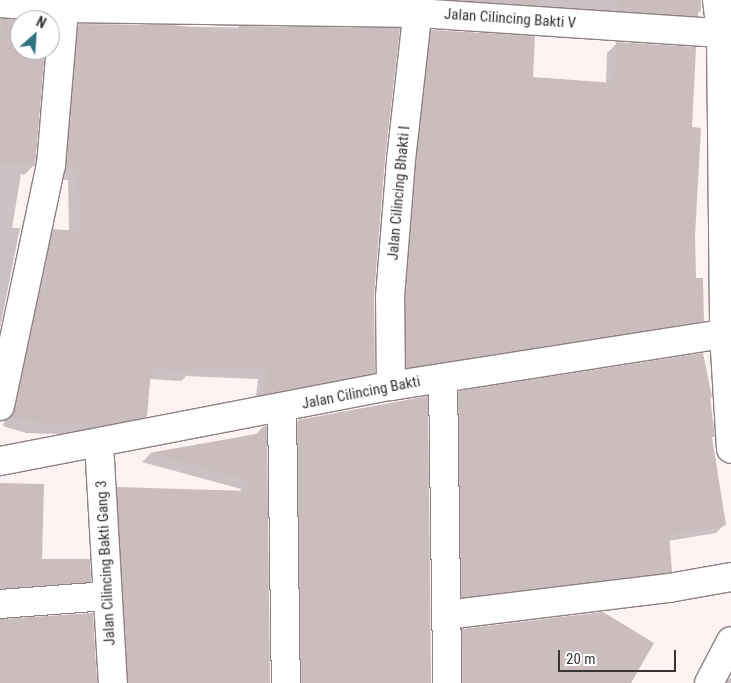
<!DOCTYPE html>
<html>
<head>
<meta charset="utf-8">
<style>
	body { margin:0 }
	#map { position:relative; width:731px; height:683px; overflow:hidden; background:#fef2f3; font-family:"Roboto Condensed",sans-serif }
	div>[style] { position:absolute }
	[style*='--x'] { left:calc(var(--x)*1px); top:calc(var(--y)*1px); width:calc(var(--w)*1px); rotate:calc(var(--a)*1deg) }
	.shadow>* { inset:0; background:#0003 }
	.building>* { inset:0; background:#cbbcbe }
	.roads { filter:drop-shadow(1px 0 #8e8082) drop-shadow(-1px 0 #8e8082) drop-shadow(0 1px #8e8082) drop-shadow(0 -1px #8e8082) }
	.minor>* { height:28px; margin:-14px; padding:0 14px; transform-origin:14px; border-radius:14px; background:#fff }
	span { translate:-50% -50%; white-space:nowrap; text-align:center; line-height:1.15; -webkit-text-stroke:5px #fff; paint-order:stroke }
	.street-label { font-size:15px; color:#393334 }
	.north { position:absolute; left:10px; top:10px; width:50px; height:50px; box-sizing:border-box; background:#fff; border:1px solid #b0adae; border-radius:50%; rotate:26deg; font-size:14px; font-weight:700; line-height:20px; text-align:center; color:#393334 }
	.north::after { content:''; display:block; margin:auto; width:18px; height:22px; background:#2d7380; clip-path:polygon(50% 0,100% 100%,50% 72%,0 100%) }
	.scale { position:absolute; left:558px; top:650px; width:118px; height:22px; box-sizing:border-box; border:2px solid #393334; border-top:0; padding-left:6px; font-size:15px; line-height:18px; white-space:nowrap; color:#393334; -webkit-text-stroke:4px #fff; paint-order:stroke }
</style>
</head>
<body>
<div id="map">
	<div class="shadow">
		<div style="clip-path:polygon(421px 0,701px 0,701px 10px,687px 25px)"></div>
		<div style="clip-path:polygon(0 18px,20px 21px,20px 50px,44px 50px,34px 165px,24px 175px,21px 174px,12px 228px,20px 228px,0 328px)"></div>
		<div style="clip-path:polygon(79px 25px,399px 30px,384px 159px,373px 296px,374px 373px,363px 383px,255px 404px,258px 379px,186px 376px,181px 381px,149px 379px,146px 416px,135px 427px,92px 435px,26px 433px,3px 426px,43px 241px,54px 231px,69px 232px,68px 180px,56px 179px,69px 36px)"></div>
		<div style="clip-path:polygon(432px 31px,532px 78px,606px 84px,607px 53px,617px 43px,691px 129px,695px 280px,703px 320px,693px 330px,397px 377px,422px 41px)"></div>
		<div style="clip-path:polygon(459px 392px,708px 399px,713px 436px,711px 439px,725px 524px,716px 533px,668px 541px,671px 571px,661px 580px,453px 606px,450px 402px)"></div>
		<div style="clip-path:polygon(298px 421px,430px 683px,293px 683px,289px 430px)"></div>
		<div style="clip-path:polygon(262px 428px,269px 683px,119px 683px,109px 497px,118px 488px,240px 492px,241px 489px,142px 462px,150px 454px,255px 435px)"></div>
		<div style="clip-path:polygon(0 484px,41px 560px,90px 581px,81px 590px,0 596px)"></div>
		<div style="clip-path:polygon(462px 630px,629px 683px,452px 683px,453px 639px)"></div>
		<div style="clip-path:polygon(731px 677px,731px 683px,725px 683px)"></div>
	</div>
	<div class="building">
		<div style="clip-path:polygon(457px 0,538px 0,537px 5px)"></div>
		<div style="clip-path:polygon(618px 0,698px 0,698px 16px,618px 11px)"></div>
		<div style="clip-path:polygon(2px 19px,20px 20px,20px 50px,45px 50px,35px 166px,0 162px)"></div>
		<div style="clip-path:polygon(79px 24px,172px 25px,239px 33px,239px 26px,400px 28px,385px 159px,374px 296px,375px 373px,265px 394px,267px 369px,193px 366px,193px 371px,151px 369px,147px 417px,103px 425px,37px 422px,12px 416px,40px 290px,46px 291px,47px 258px,53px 229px,79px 231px,78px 170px,66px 168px)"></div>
		<div style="clip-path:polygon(431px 30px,535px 36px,533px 77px,614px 83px,616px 42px,696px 47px,692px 127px,701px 128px,695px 236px,696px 278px,703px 278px,704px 321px,406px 368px,406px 298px,417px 162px)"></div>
		<div style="clip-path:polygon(703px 353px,712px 397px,710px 398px,715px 437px,712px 437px,726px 525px,669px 534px,672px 572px,462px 597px,459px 391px)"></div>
		<div style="clip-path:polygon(428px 396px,431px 683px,302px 683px,298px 420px)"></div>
		<div style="clip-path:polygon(267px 426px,270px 683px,128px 683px,117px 487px,248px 491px,249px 480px,149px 453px,261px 433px,262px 427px)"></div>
		<div style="clip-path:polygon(0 483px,44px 484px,42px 559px,90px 559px,91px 582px,0 588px)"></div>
		<div style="clip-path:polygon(603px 612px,654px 643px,631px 683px,463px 683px,462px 629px)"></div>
		<div style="clip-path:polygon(93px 613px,97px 683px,0 683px,0 619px)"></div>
	</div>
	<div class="roads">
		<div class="minor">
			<div style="--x:717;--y:0;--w:33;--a:83"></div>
			<div style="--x:721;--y:33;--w:301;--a:89.4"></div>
			<div style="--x:724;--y:334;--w:115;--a:86.5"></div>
			<div style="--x:0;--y:3;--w:65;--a:4.4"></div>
			<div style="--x:65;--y:8;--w:352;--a:0.8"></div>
			<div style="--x:417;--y:13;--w:305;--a:3.8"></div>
			<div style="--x:443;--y:378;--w:305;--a:89.2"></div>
			<div style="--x:391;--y:386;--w:89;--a:-90.6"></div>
			<div style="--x:390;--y:297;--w:137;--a:-85.4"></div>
			<div style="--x:401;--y:160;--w:161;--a:-83.6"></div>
			<div style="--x:0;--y:406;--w:246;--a:-78.1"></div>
			<div style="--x:51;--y:165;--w:166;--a:-85.2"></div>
			<div style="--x:282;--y:408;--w:275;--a:89.2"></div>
			<div style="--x:99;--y:443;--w:240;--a:86.7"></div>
			<div style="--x:0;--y:461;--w:398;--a:-10.9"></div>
			<div style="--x:391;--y:386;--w:337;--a:-8.9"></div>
			<div style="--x:0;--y:604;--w:107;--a:-4.3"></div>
			<div style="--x:446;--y:615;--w:225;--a:-6.9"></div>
			<div style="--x:669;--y:588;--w:63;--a:-10.1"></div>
			<div style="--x:709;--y:683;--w:47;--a:-62.4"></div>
		</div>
	</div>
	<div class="street-label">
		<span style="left:510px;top:19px;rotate:4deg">Jalan Cilincing Bakti V</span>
		<span style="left:399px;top:193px;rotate:-85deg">Jalan Cilincing Bhakti I</span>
		<span style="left:361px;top:393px;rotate:-11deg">Jalan Cilincing Bakti</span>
		<span style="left:106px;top:563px;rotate:-93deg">Jalan Cilincing Bakti Gang 3</span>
	</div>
	<div class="north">N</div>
	<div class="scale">20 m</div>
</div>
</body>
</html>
